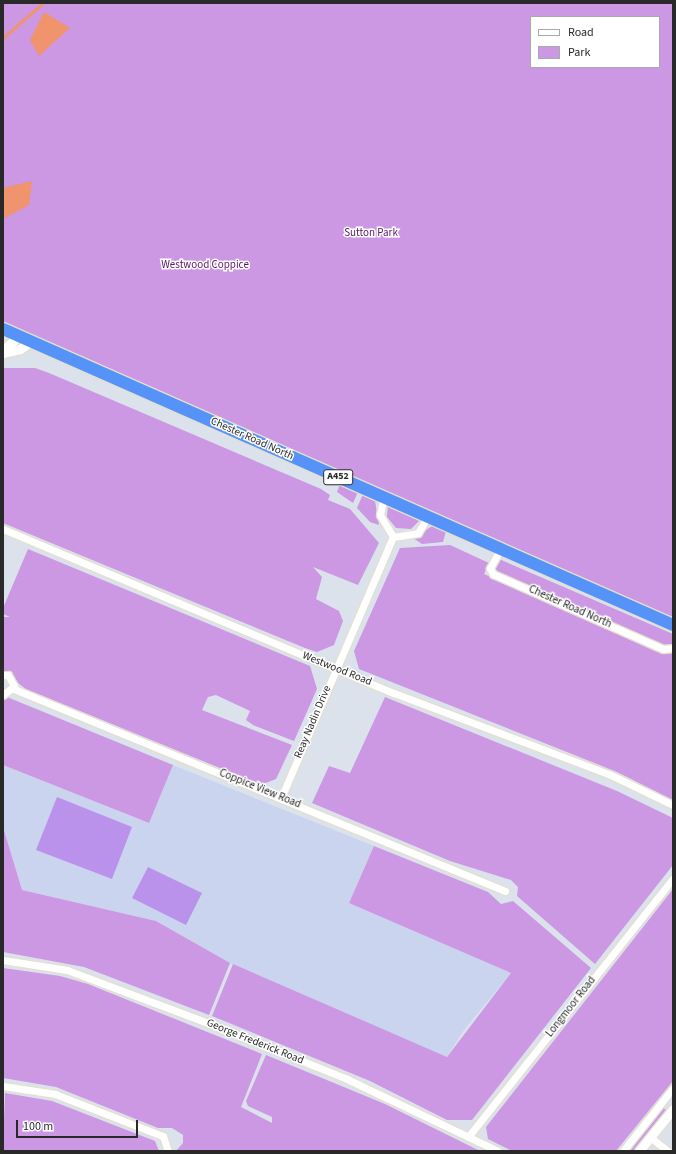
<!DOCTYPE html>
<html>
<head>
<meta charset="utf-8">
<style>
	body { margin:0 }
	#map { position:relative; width:676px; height:1154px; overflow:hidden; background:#dbe2ec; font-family:"Source Sans 3",sans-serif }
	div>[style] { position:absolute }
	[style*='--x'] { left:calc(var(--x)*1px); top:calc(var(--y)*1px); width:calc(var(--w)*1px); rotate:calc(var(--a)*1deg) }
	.education>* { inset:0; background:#cad4ee }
	.green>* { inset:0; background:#cc97e3 }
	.pitch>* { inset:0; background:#bb92eb }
	.water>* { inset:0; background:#ef946c }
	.stream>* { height:2.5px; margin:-1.25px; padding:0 1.25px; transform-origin:1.25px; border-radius:1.25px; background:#ef946c }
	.roads { filter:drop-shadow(1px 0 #e3e0d0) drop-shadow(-1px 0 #e3e0d0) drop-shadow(0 1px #e3e0d0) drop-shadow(0 -1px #e3e0d0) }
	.minor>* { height:7px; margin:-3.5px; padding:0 3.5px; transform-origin:3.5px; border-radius:3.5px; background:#fff }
	.tertiary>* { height:9px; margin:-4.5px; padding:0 4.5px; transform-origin:4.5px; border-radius:4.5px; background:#fff }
	.trunk>* { height:12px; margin:-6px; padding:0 6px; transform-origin:6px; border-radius:6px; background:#5693f8 }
	span { translate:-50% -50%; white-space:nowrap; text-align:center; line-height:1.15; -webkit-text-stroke:3px #fff; paint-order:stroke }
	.shield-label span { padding:1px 3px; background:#fff; border:1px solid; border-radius:3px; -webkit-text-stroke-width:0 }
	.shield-label { font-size:10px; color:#292929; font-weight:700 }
	.park-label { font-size:11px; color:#5a1967 }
	.street-label { font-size:11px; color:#292929 }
	.frame { position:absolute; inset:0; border:4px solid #292929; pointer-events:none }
	.legend { position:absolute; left:530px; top:16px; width:130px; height:52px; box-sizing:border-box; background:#fff; border:1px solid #a9a9a9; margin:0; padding:5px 7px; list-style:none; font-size:12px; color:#292929 }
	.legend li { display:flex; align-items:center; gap:8px; height:20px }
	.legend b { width:20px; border:1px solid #a9a9a9 }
	.scale { position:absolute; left:16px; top:1120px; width:122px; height:18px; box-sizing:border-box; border:2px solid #292929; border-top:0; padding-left:5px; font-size:12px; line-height:14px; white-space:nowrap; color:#292929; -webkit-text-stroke:3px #fff; paint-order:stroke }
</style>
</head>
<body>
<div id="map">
	<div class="education">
		<div style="clip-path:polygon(3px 765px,148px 823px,173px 765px,374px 846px,349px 903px,511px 973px,464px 1030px,447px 1057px,240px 969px,156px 921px,22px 890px,3px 827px)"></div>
	</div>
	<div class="green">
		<div style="clip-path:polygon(evenodd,3px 3px,673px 3px,673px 618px,3px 322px,3px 3px,531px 17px,659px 17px,659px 67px,531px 67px,531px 17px)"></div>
		<div style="clip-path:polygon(3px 368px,35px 368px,49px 373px,321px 489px,330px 495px,328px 500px,350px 509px,379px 543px,358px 585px,313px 567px,322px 577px,316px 599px,339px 611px,343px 621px,334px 645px,317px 652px,305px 648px,3px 523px)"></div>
		<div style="clip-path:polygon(340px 484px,358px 492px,353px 503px,337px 492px)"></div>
		<div style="clip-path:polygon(363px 494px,375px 501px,379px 525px,370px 522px,357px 508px)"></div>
		<div style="clip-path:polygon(388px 505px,421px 519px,411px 529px,396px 528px,387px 517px)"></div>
		<div style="clip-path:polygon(434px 525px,446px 531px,443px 542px,422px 544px,413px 538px)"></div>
		<div style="clip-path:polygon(450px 545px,489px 563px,484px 574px,657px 652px,673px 652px,673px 800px,617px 772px,359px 669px,354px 651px,400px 548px)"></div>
		<div style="clip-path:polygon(28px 549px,310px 666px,317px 689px,294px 741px,253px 725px,246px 720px,250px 711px,216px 695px,208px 697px,202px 710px,292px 745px,276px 779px,263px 784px,247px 779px,26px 689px,3px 672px,3px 617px,10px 617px,3px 614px,3px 608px)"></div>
		<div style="clip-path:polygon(499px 559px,673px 634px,673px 645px,662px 645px,497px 572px,494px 567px)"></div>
		<div style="clip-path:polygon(7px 697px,173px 765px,149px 823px,3px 765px,3px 698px)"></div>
		<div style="clip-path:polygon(385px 697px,617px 791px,673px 818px,673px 865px,595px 964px,517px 896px,518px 887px,511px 880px,450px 861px,312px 803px,329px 766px,350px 773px)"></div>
		<div style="clip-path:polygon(3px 827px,22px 890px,156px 921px,230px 963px,209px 1015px,84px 967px,3px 952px)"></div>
		<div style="clip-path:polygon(374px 846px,488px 892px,501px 904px,513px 901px,591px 968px,472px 1120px,447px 1120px,370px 1081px,212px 1016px,233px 964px,447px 1057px,511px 973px,349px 903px)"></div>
		<div style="clip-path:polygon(673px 889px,673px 1081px,616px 1151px,512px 1151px,488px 1139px,486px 1127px)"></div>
		<div style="clip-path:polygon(3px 968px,60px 976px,88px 984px,262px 1054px,241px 1107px,272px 1123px,272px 1117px,248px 1106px,246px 1101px,266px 1055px,385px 1104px,480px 1151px,176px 1151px,183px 1143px,183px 1135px,172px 1128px,158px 1128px,56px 1087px,3px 1078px)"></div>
		<div style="clip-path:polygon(5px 1093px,52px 1101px,155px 1141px,159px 1151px,3px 1151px)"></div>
		<div style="clip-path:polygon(662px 1107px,667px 1111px,635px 1151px,628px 1151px)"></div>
	</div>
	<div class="pitch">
		<div style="clip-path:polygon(57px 797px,132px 827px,112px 879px,36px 850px)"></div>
		<div style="clip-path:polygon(148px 867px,202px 893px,186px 925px,132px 898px)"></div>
	</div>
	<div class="water">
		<div style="clip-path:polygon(44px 12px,70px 28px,39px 56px,30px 40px)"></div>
		<div style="clip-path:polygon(32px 181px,29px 205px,3px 219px,3px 188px)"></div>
	</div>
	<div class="stream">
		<div style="--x:3;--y:38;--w:53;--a:-41.2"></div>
	</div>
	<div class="roads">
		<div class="minor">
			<div style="--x:384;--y:496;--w:19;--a:102"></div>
			<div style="--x:380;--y:515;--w:26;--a:59"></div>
			<div style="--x:393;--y:537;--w:25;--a:-9"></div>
			<div style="--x:418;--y:533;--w:20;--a:-60"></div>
			<div style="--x:3;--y:529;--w:424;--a:22.8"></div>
			<div style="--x:394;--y:693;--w:232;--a:20.7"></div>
			<div style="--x:611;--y:775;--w:69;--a:25.8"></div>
			<div style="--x:500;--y:550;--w:21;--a:119"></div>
			<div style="--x:490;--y:568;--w:7;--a:63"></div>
			<div style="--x:493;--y:574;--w:186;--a:23.8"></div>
			<div style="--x:663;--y:649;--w:10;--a:-6"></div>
			<div style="--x:3;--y:675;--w:5;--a:0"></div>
			<div style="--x:8;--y:675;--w:13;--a:61"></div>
			<div style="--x:14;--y:686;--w:14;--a:141"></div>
			<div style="--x:14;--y:689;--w:531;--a:22.36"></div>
			<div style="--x:281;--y:798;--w:284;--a:-66.8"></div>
			<div style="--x:3;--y:960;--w:65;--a:8.9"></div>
			<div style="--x:67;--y:970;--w:151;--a:20.6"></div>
			<div style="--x:208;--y:1023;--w:150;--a:21.9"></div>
			<div style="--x:347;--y:1079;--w:167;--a:25.5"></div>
			<div style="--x:3;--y:1086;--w:53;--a:8.7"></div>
			<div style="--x:55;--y:1094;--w:116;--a:21.3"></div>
			<div style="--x:163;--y:1136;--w:16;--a:72"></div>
			<div style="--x:468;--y:1137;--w:330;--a:-51.6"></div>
			<div style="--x:650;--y:1137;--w:23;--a:38"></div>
			<div style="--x:623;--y:1151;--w:80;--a:-51.6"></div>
		</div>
		<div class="tertiary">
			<div style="--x:3;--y:350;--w:21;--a:-41"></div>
			<div style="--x:3;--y:353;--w:17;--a:-13"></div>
			<div style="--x:20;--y:349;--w:14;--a:-36"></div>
			<div style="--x:639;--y:1151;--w:54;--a:-51"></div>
		</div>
		<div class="trunk">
			<div style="--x:3;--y:329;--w:732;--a:23.84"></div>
		</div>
	</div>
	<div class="shield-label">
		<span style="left:338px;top:477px">A452</span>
	</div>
	<div class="park-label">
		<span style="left:371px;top:233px">Sutton Park</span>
		<span style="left:205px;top:265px">Westwood Coppice</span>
	</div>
	<div class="street-label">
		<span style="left:252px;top:439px;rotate:24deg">Chester Road North</span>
		<span style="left:570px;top:607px;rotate:24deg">Chester Road North</span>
		<span style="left:337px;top:669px;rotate:22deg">Westwood Road</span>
		<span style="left:313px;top:722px;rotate:-67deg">Reay Nadin Drive</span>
		<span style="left:260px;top:789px;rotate:22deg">Coppice View Road</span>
		<span style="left:571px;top:1007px;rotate:-52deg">Longmoor Road</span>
		<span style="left:255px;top:1042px;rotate:22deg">George Frederick Road</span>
	</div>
	<div class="frame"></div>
	<ul class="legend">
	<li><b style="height:5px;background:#fff"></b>Road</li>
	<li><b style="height:11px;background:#cc97e3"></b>Park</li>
	</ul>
	<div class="scale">100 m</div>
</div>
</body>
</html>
